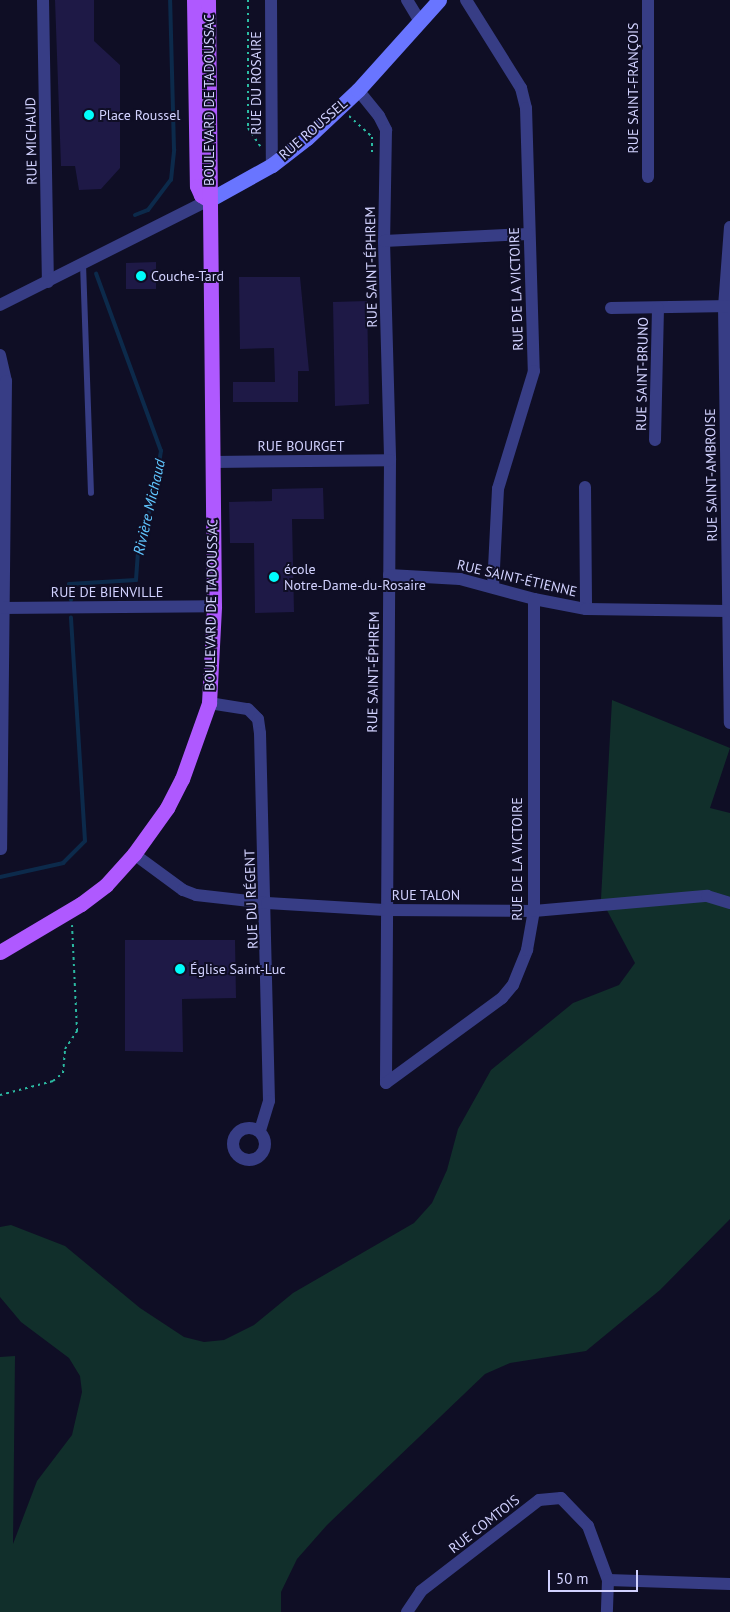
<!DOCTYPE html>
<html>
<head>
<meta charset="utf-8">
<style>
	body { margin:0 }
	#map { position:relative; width:730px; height:1612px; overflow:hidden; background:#0f0e25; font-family:"PT Sans",sans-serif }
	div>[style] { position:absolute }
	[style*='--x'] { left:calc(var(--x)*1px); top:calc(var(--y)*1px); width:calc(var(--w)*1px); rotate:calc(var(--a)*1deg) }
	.green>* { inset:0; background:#112f2b }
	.stream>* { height:4px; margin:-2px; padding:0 2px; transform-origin:2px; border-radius:2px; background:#0c2a4b }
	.building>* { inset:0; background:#1e1946 }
	.path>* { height:2px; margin-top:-1px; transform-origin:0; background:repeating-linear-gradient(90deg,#2bbaa2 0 2.5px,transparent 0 6.5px) }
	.lane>* { height:6px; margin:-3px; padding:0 3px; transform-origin:3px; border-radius:3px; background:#373d85 }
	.street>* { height:12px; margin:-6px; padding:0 6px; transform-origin:6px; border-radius:6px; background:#373d85 }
	.street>.ring { margin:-6px; padding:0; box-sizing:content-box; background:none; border:12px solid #373d85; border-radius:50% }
	.secondary>* { height:15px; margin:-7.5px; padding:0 7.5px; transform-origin:7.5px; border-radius:7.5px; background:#6975ff }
	.primary>* { height:15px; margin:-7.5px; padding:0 7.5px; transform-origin:7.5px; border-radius:7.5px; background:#af59ff }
	.dots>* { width:14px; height:14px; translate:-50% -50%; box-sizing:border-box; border:2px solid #0f0e25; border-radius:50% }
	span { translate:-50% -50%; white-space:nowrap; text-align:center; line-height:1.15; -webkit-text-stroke:4px #0f0e25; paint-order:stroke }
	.street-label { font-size:14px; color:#d2d2ff }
	.poi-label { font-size:14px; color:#d2d2ff }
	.left { translate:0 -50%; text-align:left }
	.water-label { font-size:15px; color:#60c6ff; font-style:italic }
	.scale { position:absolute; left:548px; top:1570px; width:90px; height:22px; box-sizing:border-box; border:2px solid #d2d2ff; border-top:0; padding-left:6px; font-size:15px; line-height:18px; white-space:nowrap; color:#d2d2ff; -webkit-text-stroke:4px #0f0e25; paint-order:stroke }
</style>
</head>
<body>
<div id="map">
	<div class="green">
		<div style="clip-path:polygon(612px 700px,730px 748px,710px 808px,730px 813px,730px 1219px,660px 1290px,586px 1351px,510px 1363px,485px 1374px,327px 1525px,297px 1559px,281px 1592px,281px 1612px,0 1612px,0 1357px,15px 1356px,13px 1544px,37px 1481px,72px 1435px,82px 1392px,80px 1376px,69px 1358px,21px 1322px,0 1297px,0 1227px,11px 1225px,65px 1246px,140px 1308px,184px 1337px,204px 1342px,224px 1340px,254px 1325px,293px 1293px,414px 1223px,432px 1203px,447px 1170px,458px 1129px,491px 1070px,573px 1003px,619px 985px,635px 963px,601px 899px)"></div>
	</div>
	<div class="stream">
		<div style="--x:135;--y:215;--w:14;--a:-21"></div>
		<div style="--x:148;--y:210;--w:38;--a:-53"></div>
		<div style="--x:171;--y:180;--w:31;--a:-84"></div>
		<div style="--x:174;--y:149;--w:149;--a:-91.5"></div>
		<div style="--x:71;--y:600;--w:16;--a:-97"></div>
		<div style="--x:69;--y:584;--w:67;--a:-3.4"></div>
		<div style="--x:136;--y:580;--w:31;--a:-86"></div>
		<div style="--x:138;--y:549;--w:55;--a:-73.2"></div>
		<div style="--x:154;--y:496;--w:46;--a:-81.2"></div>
		<div style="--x:161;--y:451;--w:189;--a:-110.1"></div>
		<div style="--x:0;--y:877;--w:65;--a:-12.5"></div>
		<div style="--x:63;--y:863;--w:31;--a:-45"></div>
		<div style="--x:85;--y:841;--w:224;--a:-93.6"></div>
	</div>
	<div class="building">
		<div style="clip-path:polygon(55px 0,94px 0,94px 41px,120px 65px,120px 168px,101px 189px,79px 190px,75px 166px,61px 166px)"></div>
		<div style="clip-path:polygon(156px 262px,156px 289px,126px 289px,126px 263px)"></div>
		<div style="clip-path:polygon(239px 277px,300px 277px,309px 371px,298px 371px,298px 402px,233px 402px,233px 382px,275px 382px,274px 348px,240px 349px)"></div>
		<div style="clip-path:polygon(367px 301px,369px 404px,335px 406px,333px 302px)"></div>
		<div style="clip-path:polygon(323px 488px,324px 519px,292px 519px,294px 612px,255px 613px,254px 543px,230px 543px,229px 502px,272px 501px,272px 489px)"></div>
		<div style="clip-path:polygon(125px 940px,235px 940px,236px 998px,182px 999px,183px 1052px,125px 1051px)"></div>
	</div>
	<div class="path">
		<div style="--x:248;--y:0;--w:128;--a:90"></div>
		<div style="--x:248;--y:128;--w:22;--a:56"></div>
		<div style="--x:349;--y:116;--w:31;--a:42"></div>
		<div style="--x:372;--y:137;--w:19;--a:90"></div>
		<div style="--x:0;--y:1095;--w:55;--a:-14.8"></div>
		<div style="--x:53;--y:1081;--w:13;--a:-39"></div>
		<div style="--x:63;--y:1073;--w:24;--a:-85"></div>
		<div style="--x:65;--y:1049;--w:22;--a:-56"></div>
		<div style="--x:77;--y:1031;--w:106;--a:-92.7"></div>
	</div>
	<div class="lane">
		<div style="--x:83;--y:264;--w:229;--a:88"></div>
	</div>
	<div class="street">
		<div style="--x:43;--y:0;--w:282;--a:89"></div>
		<div style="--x:271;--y:0;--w:165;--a:89.7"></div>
		<div style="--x:407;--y:0;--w:23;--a:59"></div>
		<div style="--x:466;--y:0;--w:104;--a:58"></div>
		<div style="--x:521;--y:88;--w:21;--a:76"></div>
		<div style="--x:526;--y:108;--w:263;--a:88.3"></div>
		<div style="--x:534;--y:371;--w:123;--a:107"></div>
		<div style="--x:498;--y:489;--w:98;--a:92.9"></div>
		<div style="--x:648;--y:0;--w:177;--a:90"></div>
		<div style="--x:358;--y:90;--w:33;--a:51"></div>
		<div style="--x:379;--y:116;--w:16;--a:63"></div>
		<div style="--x:386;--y:130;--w:111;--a:91"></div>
		<div style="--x:384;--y:241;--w:219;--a:88.4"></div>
		<div style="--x:390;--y:460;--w:623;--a:90.37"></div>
		<div style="--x:730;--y:227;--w:79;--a:94.3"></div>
		<div style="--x:724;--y:306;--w:417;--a:89.2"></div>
		<div style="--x:384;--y:241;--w:144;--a:-2.8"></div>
		<div style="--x:0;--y:305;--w:234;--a:-26.7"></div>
		<div style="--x:611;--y:308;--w:119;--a:-1"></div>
		<div style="--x:0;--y:355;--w:27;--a:77"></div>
		<div style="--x:6;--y:381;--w:468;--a:90.6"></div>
		<div style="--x:655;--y:440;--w:132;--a:-88.7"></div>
		<div style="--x:213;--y:462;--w:177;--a:-0.6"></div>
		<div style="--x:585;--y:487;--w:122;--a:89.5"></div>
		<div style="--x:389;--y:575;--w:71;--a:3.2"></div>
		<div style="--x:460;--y:579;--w:77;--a:15.1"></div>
		<div style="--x:534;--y:599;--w:53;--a:10.9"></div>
		<div style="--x:586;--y:609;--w:142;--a:0.8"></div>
		<div style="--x:0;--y:608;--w:214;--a:-0.5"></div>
		<div style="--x:209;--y:703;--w:39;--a:9"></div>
		<div style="--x:248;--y:709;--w:14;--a:45"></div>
		<div style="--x:258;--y:719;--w:14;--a:82"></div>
		<div style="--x:260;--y:733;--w:368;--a:88.6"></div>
		<div style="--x:269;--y:1101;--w:31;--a:107"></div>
		<div style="--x:134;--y:854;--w:61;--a:36.3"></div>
		<div style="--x:183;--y:890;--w:14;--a:21"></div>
		<div style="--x:196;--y:895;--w:71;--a:6.4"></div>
		<div style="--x:267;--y:903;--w:118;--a:3.4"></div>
		<div style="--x:385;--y:910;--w:149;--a:0.4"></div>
		<div style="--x:534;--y:911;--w:174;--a:-5"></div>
		<div style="--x:707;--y:896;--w:24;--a:17"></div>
		<div style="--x:386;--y:1083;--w:144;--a:-36.2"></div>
		<div style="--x:502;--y:998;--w:17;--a:-50"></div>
		<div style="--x:513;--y:985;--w:38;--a:-68"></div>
		<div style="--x:527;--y:950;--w:40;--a:-80"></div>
		<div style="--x:534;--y:911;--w:312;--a:-90"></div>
		<div class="ring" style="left:233px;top:1128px;width:20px;height:20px"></div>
		<div style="--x:608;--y:1580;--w:122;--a:1.9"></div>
		<div style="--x:407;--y:1612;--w:25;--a:-56"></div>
		<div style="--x:421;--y:1591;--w:149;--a:-37.6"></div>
		<div style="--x:539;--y:1500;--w:22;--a:-5"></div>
		<div style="--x:561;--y:1498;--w:39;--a:46"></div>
		<div style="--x:588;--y:1526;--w:58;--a:69.7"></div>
		<div style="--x:608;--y:1580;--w:32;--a:92"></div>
	</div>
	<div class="secondary">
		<div style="--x:209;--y:200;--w:72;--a:-29.1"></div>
		<div style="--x:272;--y:165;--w:44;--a:-37.6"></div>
		<div style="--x:307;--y:138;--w:70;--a:-43.3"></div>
		<div style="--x:358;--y:90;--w:121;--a:-48"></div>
	</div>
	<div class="primary">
		<div style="--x:194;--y:0;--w:186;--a:89.1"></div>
		<div style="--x:197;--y:186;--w:10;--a:66"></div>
		<div style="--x:201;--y:195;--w:9;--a:32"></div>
		<div style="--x:0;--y:952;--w:94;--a:-30.7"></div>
		<div style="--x:81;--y:904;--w:31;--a:-37"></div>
		<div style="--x:106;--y:885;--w:42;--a:-47.9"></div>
		<div style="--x:134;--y:854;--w:57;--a:-54.3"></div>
		<div style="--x:167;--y:808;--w:33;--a:-63"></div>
		<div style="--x:182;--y:779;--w:81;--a:-70.4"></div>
		<div style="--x:209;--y:703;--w:97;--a:-87"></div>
		<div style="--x:214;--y:606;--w:606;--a:-90.57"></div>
	</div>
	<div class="dots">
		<div style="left:89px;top:115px;background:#00fdfb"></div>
		<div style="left:141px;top:276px;background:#00fdfb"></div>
		<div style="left:274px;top:577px;background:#00fdfb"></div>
		<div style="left:180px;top:969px;background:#00fdfb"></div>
	</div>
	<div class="street-label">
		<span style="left:256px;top:83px;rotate:-90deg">RUE DU ROSAIRE</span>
		<span style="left:633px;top:88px;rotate:-90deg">RUE SAINT-FRANÇOIS</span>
		<span style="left:209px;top:100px;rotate:-90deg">BOULEVARD DE TADOUSSAC</span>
		<span style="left:313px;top:129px;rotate:-41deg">RUE ROUSSEL</span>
		<span style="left:31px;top:141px;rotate:-91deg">RUE MICHAUD</span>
		<span style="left:371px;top:267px;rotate:-91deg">RUE SAINT-ÉPHREM</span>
		<span style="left:516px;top:289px;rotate:-92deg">RUE DE LA VICTOIRE</span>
		<span style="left:642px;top:374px;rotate:-89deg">RUE SAINT-BRUNO</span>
		<span style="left:301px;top:446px">RUE BOURGET</span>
		<span style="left:711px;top:475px;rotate:-91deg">RUE SAINT-AMBROISE</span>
		<span style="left:517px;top:578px;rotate:13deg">RUE SAINT-ÉTIENNE</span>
		<span style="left:107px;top:592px">RUE DE BIENVILLE</span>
		<span style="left:211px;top:605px;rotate:-89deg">BOULEVARD DE TADOUSSAC</span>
		<span style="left:373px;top:672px;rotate:-89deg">RUE SAINT-ÉPHREM</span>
		<span style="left:517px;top:859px;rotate:-90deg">RUE DE LA VICTOIRE</span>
		<span style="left:426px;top:895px">RUE TALON</span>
		<span style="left:251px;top:899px;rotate:-92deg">RUE DU RÉGENT</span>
		<span style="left:484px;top:1524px;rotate:-38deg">RUE COMTOIS</span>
	</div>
	<div class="poi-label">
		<span class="left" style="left:99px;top:115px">Place Roussel</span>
		<span class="left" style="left:151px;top:276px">Couche-Tard</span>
		<span class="left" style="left:284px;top:577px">école<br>Notre-Dame-du-Rosaire</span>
		<span class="left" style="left:190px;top:969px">Église Saint-Luc</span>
	</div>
	<div class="water-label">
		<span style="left:149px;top:507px;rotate:-77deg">Rivière Michaud</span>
	</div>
	<div class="scale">50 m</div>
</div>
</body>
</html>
